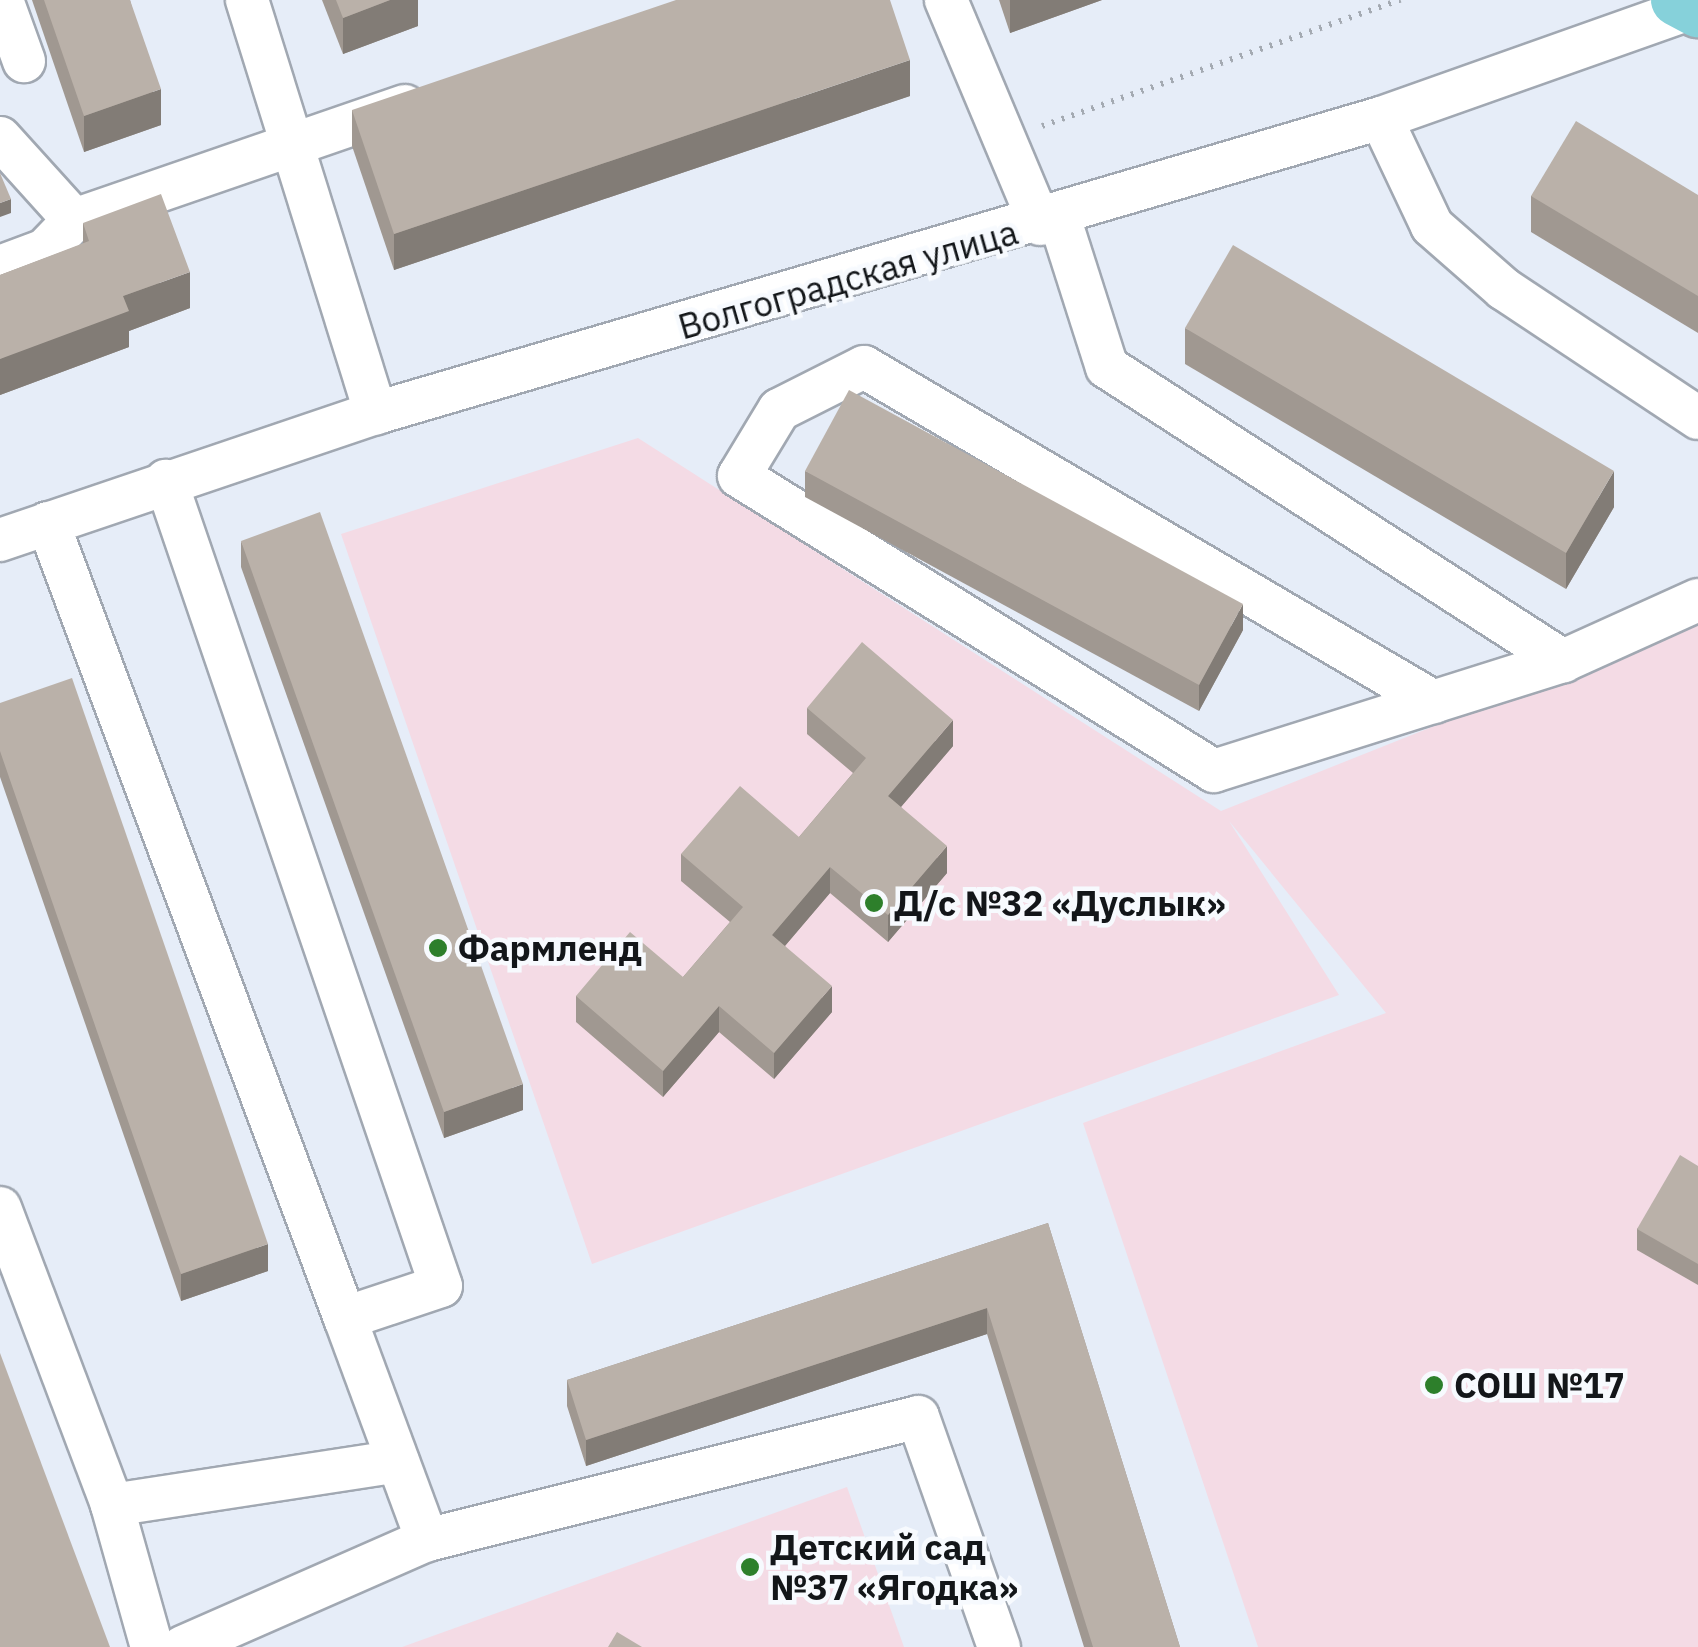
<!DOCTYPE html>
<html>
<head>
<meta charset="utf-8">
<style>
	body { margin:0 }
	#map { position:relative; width:1698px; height:1647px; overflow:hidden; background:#e6edf8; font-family:"IBM Plex Sans",sans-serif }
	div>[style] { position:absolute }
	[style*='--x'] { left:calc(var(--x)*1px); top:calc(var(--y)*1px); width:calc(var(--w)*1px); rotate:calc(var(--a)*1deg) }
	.education>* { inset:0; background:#f4dbe5 }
	.path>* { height:6px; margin-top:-3px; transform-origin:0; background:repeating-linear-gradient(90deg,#a4aab2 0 2.5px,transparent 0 10.5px) }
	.roads { filter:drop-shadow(2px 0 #a1a8b2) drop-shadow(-2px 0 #a1a8b2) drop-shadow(0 2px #a1a8b2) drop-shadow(0 -2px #a1a8b2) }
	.minor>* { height:42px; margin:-21px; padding:0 21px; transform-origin:21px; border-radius:21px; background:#fff }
	.major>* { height:52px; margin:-26px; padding:0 26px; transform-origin:26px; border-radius:26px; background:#86d1da }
	.wall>* { inset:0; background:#a09891 }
	.shaded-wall>* { inset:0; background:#827c76 }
	.building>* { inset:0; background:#bab1a9 }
	.dots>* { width:28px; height:28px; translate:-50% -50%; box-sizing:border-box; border:5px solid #f7fafe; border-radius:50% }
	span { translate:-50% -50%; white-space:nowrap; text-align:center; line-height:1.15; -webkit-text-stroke:9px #f7fafe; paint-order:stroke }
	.street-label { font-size:35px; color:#131619 }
	.poi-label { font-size:35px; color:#131619; font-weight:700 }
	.left { translate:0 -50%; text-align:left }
</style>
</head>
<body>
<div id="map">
	<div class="education">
		<div style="clip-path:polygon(638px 438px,1221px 811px,1698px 621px,1698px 1647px,1258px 1647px,1083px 1123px,1386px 1013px,1229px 821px,1339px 995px,592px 1264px,341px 534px)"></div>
		<div style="clip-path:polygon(847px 1487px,904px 1647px,402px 1647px)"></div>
	</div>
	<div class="path">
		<div style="--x:1042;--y:126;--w:380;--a:-19.4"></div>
	</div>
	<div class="roads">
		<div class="minor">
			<div style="--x:2;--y:0;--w:65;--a:70.2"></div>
			<div style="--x:247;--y:0;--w:433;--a:72.7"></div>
			<div style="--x:946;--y:0;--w:243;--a:67.2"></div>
			<div style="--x:1381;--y:118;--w:119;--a:64.7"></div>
			<div style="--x:1432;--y:226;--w:96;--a:41.2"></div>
			<div style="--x:1504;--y:289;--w:233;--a:33.6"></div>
			<div style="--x:0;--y:138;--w:110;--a:47.9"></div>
			<div style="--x:1059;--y:217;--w:157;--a:72.3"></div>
			<div style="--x:1107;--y:367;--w:543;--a:32.81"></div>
			<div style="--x:1563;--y:661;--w:148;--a:-24.3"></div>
			<div style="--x:0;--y:267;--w:48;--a:-20.7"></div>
			<div style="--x:45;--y:250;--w:42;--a:-46"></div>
			<div style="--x:74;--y:220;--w:350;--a:-19"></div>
			<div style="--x:48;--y:523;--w:849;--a:69.52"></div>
			<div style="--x:345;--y:1318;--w:101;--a:-18.4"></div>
			<div style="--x:441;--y:1286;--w:851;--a:-108.86"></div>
			<div style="--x:0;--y:540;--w:397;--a:-18.7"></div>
			<div style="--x:376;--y:413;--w:1047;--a:-16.36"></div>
			<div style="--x:1381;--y:118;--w:330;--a:-19.5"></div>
			<div style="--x:1434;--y:702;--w:661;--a:-149.56"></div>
			<div style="--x:864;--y:367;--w:95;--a:153.2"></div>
			<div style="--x:779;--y:410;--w:77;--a:121.2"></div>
			<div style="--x:739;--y:476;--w:559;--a:31.84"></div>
			<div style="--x:1214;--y:771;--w:366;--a:-17.5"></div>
			<div style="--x:0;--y:1208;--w:317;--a:69.3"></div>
			<div style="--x:112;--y:1505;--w:148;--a:74.3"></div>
			<div style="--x:345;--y:1318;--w:237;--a:69.7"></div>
			<div style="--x:427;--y:1540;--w:506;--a:-14.06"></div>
			<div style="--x:918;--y:1417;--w:244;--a:70.6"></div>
			<div style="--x:112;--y:1505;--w:289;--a:-8.7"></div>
			<div style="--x:183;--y:1647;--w:266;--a:-23.7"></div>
		</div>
		<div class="major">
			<div style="--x:1677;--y:0;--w:24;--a:28"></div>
		</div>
	</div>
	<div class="wall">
		<div style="clip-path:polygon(32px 0,130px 0,161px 125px,84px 152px)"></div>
		<div style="clip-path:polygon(322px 0,418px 0,418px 26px,343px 54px)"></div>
		<div style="clip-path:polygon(999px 0,1102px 0,1010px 33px)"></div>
		<div style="clip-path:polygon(910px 96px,394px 270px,352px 146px,352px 110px)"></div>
		<div style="clip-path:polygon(1698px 195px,1698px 333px,1531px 232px,1531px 196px)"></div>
		<div style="clip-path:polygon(83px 223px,190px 308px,129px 331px,129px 347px,0 395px,0 275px,83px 244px)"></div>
		<div style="clip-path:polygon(1185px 328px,1614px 507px,1566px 589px,1185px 364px)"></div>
		<div style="clip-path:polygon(805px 471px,1243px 630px,1199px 711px,805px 497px)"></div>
		<div style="clip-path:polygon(241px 541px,523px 1110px,444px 1138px,241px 567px)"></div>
		<div style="clip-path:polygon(0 703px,268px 1271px,181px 1301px,0 777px)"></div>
		<div style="clip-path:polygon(807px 708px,953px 746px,901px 807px,947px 873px,888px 942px,830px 893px,785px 946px,832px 1012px,774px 1079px,719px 1032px,663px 1097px,576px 1022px,576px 996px,683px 977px,730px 922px,681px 881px,681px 854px,799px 837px,853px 773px,807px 734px)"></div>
		<div style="clip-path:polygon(1698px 1166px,1698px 1285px,1637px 1250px,1637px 1229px)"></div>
		<div style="clip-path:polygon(1048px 1223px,1180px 1647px,1084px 1647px,987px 1334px,586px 1466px,567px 1406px,567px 1380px)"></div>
	</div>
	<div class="shaded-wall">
		<div style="clip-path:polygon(390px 0,418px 0,418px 26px,343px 54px,343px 18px)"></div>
		<div style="clip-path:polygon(1010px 0,1102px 0,1010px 33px)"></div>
		<div style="clip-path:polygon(910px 60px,910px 96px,394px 270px,394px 234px)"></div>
		<div style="clip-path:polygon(161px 89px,161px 125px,84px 152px,84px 116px)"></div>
		<div style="clip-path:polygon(11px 199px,11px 213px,0 217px,0 203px)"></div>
		<div style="clip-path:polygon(190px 272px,190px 308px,129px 331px,129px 347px,0 395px,0 359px,123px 296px)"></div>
		<div style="clip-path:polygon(1614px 471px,1614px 507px,1566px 589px,1566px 553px)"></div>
		<div style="clip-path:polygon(1243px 604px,1243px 630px,1199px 711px,1199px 685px)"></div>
		<div style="clip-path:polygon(953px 720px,953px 746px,888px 822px,888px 796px)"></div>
		<div style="clip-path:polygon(947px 846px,947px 873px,888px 942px,888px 915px)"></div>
		<div style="clip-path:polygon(830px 867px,830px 893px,772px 961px,772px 935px)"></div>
		<div style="clip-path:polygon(832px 986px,832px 1012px,774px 1079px,774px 1053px)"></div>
		<div style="clip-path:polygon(719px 1006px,719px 1032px,663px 1097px,663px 1071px)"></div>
		<div style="clip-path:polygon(523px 1084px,523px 1110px,444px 1138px,444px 1112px)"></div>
		<div style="clip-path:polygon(268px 1244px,268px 1271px,181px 1301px,181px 1274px)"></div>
		<div style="clip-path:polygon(987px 1308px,987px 1334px,586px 1466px,586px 1440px)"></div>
	</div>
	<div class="building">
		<div style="clip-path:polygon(44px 0,130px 0,161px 89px,84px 116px)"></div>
		<div style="clip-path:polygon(336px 0,390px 0,343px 18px)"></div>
		<div style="clip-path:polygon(676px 0,890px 0,910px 60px,394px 234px,352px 110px)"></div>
		<div style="clip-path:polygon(1576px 121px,1698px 195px,1698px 296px,1531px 196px)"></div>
		<div style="clip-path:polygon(0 173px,11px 199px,0 203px)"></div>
		<div style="clip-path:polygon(161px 194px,190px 272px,123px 296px,129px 311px,0 359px,0 275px,89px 241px,83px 223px)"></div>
		<div style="clip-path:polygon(1233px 245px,1614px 471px,1566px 553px,1185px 328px)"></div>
		<div style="clip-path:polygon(849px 390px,1243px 604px,1199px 685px,805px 471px)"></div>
		<div style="clip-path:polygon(320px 512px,523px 1084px,444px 1112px,241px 541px)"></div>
		<div style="clip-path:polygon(862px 642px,953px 720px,888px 796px,947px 846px,888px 915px,830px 867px,772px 935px,832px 986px,774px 1053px,719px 1006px,663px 1071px,576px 996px,630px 932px,683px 977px,743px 907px,681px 854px,740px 786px,799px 837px,866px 758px,807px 708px)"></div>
		<div style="clip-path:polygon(72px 678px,268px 1244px,181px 1274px,0 751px,0 703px)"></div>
		<div style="clip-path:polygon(1680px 1155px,1698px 1166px,1698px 1264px,1637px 1229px)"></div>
		<div style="clip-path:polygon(1048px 1223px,1180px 1647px,1093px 1647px,987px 1308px,586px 1440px,567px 1380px)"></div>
		<div style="clip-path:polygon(0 1353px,110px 1647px,0 1647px)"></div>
		<div style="clip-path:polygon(617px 1632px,642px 1647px,608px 1647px)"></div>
	</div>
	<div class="dots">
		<div style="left:874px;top:903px;background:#2d7f2b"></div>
		<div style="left:438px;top:948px;background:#2d7f2b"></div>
		<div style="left:1434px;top:1385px;background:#2d7f2b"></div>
		<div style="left:750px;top:1567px;background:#2d7f2b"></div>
	</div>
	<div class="street-label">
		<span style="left:848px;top:279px;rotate:-16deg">Волгоградская улица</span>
	</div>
	<div class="poi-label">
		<span class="left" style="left:894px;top:903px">Д/с №32 «Дуслык»</span>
		<span class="left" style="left:458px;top:948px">Фармленд</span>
		<span class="left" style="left:1454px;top:1385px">СОШ №17</span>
		<span class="left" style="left:770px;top:1567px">Детский сад<br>№37 «Ягодка»</span>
	</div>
</div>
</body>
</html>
